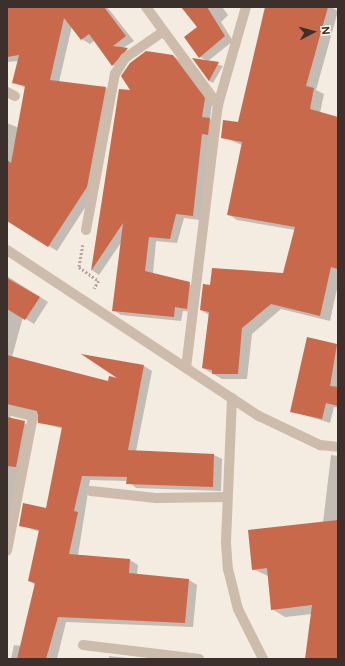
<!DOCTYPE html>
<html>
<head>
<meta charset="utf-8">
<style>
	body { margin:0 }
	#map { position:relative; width:345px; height:666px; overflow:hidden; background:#f4ebe1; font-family:Figtree,sans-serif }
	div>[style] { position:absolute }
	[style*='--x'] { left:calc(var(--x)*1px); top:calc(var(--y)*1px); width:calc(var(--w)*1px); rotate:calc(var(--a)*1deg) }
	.shadow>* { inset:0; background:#0003 }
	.building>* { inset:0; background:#c8694b }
	.path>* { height:2.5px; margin-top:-1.25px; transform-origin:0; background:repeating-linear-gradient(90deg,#b9a596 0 2px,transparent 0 4px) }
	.service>* { height:10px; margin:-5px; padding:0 5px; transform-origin:5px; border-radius:5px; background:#cdbbac }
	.minor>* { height:10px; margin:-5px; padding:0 5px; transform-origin:5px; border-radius:5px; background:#cdbbac }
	span { translate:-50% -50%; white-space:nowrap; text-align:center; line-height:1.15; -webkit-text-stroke:3px #fbf5ee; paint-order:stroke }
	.frame { position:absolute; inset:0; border:8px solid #3b302b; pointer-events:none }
	.north { position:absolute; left:293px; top:12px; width:40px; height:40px; -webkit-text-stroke:3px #fbf5ee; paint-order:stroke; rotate:84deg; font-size:11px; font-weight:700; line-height:16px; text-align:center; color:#3b302b }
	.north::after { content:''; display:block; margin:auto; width:14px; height:18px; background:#3b302b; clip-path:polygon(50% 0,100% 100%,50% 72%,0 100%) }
</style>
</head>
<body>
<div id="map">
	<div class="shadow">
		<div style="clip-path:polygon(7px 7px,107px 7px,134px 41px,123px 48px,135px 54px,121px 70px,113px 65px,95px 40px,90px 44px,82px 39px,72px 26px,59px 82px,106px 88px,114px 93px,95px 192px,57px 251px,7px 220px,7px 123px,19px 128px,26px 88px,13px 82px,18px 61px,7px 62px)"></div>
		<div style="clip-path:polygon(183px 7px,222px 7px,228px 15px,221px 22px,233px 41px,208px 61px,200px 57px,198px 27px)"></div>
		<div style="clip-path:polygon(266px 7px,331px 7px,338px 11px,316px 90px,324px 94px,320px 113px,338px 118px,338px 284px,330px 321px,281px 309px,252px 334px,247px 379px,222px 379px,203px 368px,209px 315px,201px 310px,284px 274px,295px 230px,237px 220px,228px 214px,242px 145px,222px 137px,239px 123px)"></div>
		<div style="clip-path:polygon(173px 56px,181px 61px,212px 103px,210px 119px,217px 123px,200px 220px,184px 218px,177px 243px,156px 241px,153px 274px,197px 287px,194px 312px,183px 311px,181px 321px,121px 315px,113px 310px,122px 241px,99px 275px,92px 270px,120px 90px,132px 91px)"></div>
		<div style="clip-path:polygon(194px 59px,223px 66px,213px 83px,209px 81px)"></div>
		<div style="clip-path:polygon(7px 276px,48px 302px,34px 324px,23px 317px,12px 357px,109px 383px,144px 366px,152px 371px,136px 451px,214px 455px,222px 459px,221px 491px,136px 488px,128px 481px,90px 480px,78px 555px,130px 560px,138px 565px,137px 575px,189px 580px,197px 585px,193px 627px,66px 622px,57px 659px,11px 659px,14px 645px,21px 646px,36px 585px,29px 581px,40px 532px,20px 525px,47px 509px,63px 429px,39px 422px,39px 413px,17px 408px,8px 413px,12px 419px,33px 427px,7px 550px)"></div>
		<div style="clip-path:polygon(308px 339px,338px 345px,338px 408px,334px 407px,330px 423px,291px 411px)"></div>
		<div style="clip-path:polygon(331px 455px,338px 456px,338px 659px,306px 659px,312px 614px,285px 617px,272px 609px,268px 576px,253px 569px,323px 523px)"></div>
		<div style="clip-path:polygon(109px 656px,136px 659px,109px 659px)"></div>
	</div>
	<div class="building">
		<div style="clip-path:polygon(7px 7px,104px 7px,126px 36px,113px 46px,128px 48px,112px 66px,89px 34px,81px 40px,64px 18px,50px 80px,106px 87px,87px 187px,48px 247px,7px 221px,7px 160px,11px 163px,25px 86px,12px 83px,19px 55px,7px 57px)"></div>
		<div style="clip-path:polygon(181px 7px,207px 7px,225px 36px,199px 58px,184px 37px,197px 27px)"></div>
		<div style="clip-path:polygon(265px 7px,328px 7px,306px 86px,314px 88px,310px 109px,338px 117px,338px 269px,331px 267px,320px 316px,271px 304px,242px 328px,238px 374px,212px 374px,212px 370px,202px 368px,209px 312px,200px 310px,203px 284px,210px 285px,212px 268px,283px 273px,295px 227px,227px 215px,242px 142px,221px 138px,223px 120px,238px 122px)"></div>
		<div style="clip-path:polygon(146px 51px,173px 55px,205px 98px,202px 117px,210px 118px,208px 135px,202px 134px,193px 216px,176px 214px,170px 239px,149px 237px,145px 271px,190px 282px,187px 309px,175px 307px,174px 317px,112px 311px,123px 223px,91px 271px,119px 89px,130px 90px,121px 76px,130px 63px)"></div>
		<div style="clip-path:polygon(192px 58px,219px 62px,209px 81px)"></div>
		<div style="clip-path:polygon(7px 278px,40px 297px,25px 320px,7px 309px)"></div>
		<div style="clip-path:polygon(307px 337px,337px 344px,330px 386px,338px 387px,338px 406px,326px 403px,322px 419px,290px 412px)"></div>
		<div style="clip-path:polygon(81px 354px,144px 365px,128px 450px,214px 454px,213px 487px,126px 484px,127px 477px,82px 476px,74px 511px,78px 512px,69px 554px,130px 559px,129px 573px,189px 579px,185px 623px,58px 617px,46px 659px,17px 659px,35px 583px,28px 581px,39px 530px,19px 526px,23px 503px,46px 508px,62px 427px,38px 423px,37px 411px,7px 404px,7px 355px,108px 381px,109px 376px,117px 378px)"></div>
		<div style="clip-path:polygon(7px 417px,25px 421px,16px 467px,7px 466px)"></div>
		<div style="clip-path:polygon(338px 520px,338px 659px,305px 659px,312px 605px,271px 610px,267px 568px,252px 570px,248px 530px)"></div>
	</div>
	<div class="path">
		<div style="--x:83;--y:245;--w:22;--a:100"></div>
		<div style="--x:79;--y:267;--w:24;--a:35"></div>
		<div style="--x:99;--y:281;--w:9;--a:122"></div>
	</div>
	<div class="service">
		<div style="--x:91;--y:491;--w:65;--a:6.1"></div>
		<div style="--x:156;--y:498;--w:71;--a:-0.8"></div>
		<div style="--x:83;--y:645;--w:117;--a:6.9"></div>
	</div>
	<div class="minor">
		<div style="--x:146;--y:7;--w:122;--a:53.7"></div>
		<div style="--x:7;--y:92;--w:9;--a:27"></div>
		<div style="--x:86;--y:230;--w:159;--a:-79.5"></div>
		<div style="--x:115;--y:74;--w:19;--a:-58"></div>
		<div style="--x:125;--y:58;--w:47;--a:-34.7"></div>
		<div style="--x:7;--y:250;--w:302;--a:33.4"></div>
		<div style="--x:259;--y:416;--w:68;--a:25.4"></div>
		<div style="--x:320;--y:445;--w:18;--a:6"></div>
		<div style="--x:186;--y:368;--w:265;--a:-83.1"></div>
		<div style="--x:218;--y:105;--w:102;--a:-74.1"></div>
		<div style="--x:232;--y:398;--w:145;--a:92.4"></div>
		<div style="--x:226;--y:543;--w:26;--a:86"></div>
		<div style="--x:228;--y:569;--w:41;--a:76"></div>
		<div style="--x:238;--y:609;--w:56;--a:63.4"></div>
		<div style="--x:7;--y:410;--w:27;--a:13"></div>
		<div style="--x:33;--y:416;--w:137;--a:100.9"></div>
	</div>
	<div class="frame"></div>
	<div class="north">N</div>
</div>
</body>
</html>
